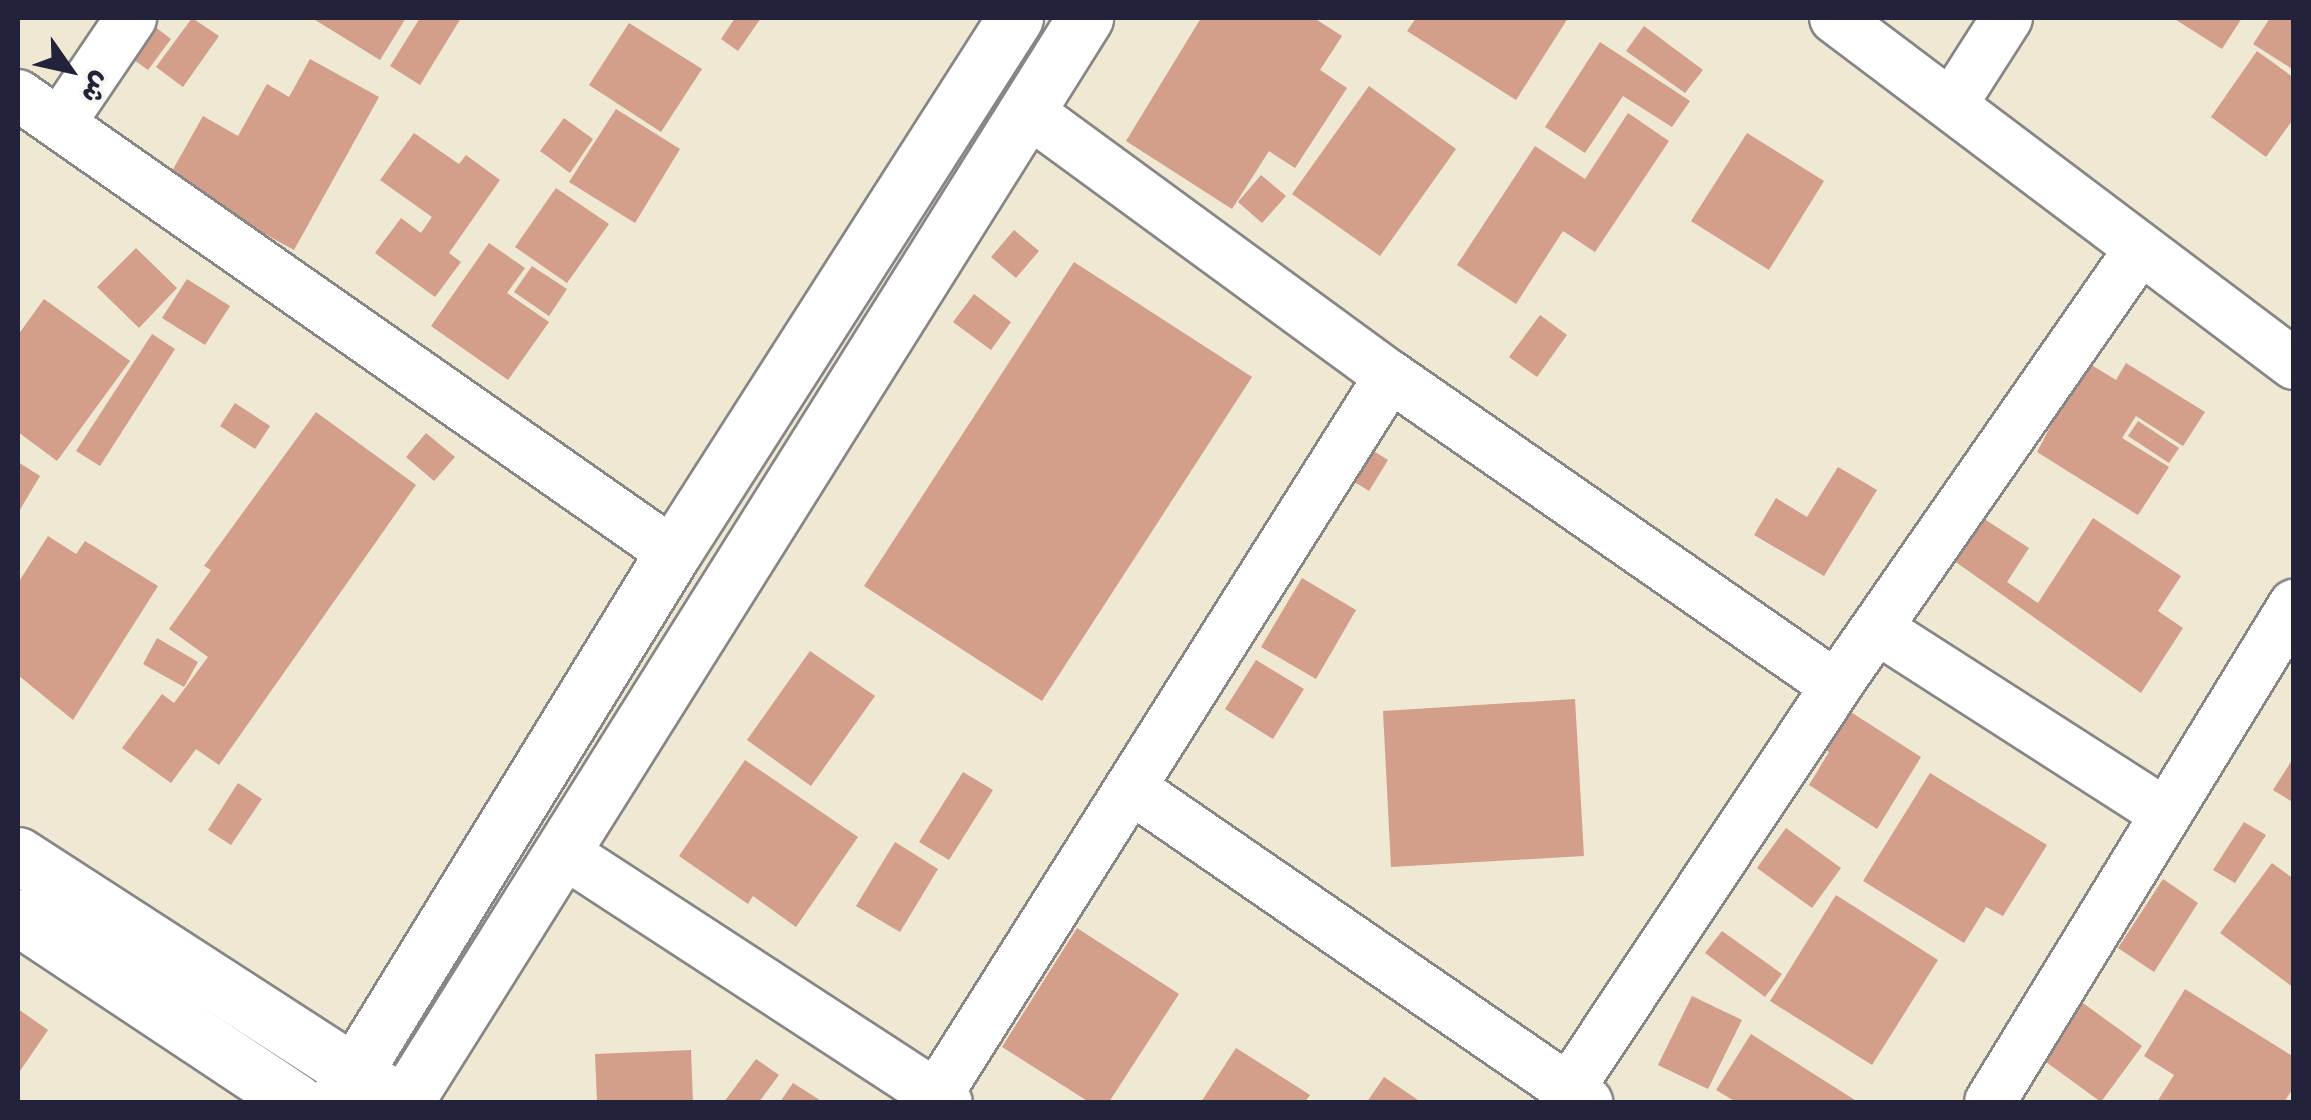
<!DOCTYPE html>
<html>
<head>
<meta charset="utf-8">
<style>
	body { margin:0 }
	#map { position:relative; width:2311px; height:1120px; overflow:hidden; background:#efe8d2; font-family:Mynerve,"Playpen Sans Arabic",sans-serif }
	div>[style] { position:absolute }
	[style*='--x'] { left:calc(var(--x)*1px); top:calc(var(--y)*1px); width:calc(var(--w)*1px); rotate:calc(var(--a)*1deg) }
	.building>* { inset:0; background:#d39e8a }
	.roads { filter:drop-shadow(2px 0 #888586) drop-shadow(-2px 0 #888586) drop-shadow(0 2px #888586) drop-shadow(0 -2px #888586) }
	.minor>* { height:50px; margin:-25px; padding:0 25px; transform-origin:25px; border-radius:25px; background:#fff }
	.tertiary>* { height:55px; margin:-27.5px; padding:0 27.5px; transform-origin:27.5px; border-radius:27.5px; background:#fff }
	span { translate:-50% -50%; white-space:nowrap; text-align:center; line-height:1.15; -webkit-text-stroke:10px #f6f6f2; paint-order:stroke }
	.frame { position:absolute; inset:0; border:20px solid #22223b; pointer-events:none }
	.north { position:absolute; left:20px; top:20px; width:100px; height:100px; -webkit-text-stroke:8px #f6f6f2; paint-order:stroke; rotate:124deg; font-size:28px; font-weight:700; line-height:40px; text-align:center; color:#22223b }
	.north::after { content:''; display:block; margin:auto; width:35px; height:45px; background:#22223b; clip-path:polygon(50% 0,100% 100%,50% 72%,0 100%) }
</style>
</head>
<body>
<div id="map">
	<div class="building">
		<div style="clip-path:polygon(192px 18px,219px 36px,183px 87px,156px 67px)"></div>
		<div style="clip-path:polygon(312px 18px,406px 18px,380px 60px)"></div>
		<div style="clip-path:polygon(420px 18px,461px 18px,420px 85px,390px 66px)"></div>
		<div style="clip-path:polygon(735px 18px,761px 18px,738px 51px,721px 39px)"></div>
		<div style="clip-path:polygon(1201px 18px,1314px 18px,1342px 36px,1320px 70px,1347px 88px,1295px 168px,1269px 151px,1232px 209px,1126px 141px)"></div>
		<div style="clip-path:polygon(1416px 18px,1568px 18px,1516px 100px,1407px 31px)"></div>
		<div style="clip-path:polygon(2173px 18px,2242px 18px,2222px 49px)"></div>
		<div style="clip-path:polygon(2270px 18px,2294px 18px,2294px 70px,2253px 44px)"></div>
		<div style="clip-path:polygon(150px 23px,171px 39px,148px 70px,127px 55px)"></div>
		<div style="clip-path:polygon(629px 23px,702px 69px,661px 132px,589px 85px)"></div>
		<div style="clip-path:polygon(1644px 26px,1703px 70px,1685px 93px,1626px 51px)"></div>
		<div style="clip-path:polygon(1600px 42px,1690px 101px,1672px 127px,1623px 96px,1585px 153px,1545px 127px)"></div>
		<div style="clip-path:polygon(2257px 51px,2294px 78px,2294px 118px,2266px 157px,2211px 117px)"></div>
		<div style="clip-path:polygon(310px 59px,379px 97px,294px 250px,167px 180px,203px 116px,238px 136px,267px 84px,289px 97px)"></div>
		<div style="clip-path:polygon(1369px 86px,1456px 149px,1380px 256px,1292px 194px)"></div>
		<div style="clip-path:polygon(616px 109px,680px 149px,635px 223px,569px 182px)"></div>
		<div style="clip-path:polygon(1628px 113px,1669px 141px,1595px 252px,1563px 231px,1516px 304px,1457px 265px,1535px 146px,1585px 179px)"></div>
		<div style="clip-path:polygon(564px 118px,593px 139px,570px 173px,540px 151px)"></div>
		<div style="clip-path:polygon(414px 133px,459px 164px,466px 155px,500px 180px,449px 253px,461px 262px,435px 297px,375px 253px,401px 218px,421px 233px,432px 217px,380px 180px)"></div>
		<div style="clip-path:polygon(1747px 133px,1824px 181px,1769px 270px,1691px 221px)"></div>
		<div style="clip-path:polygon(1261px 175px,1286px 196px,1262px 223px,1238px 202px)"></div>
		<div style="clip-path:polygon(556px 188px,609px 224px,567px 283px,515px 247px)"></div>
		<div style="clip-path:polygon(1014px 230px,1039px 251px,1016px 278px,991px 257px)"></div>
		<div style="clip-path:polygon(489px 243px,525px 268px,507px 293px,549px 322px,508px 380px,431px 326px)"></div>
		<div style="clip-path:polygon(136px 248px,177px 288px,139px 328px,97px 287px)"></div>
		<div style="clip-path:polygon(1074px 262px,1252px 377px,1042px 701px,864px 586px)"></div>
		<div style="clip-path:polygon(532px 266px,567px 289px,549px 316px,514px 292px)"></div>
		<div style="clip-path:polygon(187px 279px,230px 306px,205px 345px,162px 318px)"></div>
		<div style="clip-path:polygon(974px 294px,1011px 322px,991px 350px,953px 322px)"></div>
		<div style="clip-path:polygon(44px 299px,130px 361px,57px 461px,18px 432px,18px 335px)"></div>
		<div style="clip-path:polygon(1540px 315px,1567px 335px,1537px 377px,1509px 357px)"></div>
		<div style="clip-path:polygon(152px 334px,175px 349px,100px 466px,76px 451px)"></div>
		<div style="clip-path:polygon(2085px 361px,2116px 380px,2126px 363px,2205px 412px,2183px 446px,2136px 416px,2122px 438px,2169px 467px,2138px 515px,2037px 452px)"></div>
		<div style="clip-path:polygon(235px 403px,270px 426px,255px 449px,220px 426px)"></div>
		<div style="clip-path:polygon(316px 412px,416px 485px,219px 765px,196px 749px,171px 783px,122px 748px,162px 694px,174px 703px,208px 657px,169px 629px,211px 570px,204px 566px)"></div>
		<div style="clip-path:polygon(2138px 421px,2179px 448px,2169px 463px,2128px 436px)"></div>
		<div style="clip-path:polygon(426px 433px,455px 457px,434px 481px,406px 457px)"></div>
		<div style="clip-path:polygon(1348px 435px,1388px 460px,1369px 491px,1329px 466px)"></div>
		<div style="clip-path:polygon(18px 462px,40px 476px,18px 513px)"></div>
		<div style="clip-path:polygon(1838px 467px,1877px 490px,1824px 576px,1754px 535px,1776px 498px,1807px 517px)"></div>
		<div style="clip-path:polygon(1978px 515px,2029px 548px,2007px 582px,2038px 603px,2093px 518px,2181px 576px,2158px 611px,2183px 628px,2141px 693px,1950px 558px)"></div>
		<div style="clip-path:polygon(48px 536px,76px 554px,85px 541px,158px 586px,73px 720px,18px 675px,18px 583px)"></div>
		<div style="clip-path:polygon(1302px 578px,1356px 610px,1316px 679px,1261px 647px)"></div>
		<div style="clip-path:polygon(157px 638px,198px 662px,184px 687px,143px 664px)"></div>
		<div style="clip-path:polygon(810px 651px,875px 696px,811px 786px,747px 740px)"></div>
		<div style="clip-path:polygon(1256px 660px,1304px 689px,1273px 739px,1225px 709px)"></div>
		<div style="clip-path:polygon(1575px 699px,1584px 856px,1391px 867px,1383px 711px)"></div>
		<div style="clip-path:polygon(1846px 709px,1921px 757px,1877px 829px,1809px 785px,1829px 752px,1787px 726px)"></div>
		<div style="clip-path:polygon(2294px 757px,2294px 803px,2273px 790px)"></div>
		<div style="clip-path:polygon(745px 760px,858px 837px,796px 927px,753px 896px,748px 904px,679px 856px)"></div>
		<div style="clip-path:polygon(963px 772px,993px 790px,949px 860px,919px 842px)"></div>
		<div style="clip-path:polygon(1930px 773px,2047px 845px,2003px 916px,1986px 907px,1964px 943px,1863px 881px)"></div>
		<div style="clip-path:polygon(238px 783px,262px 799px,231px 845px,208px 830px)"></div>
		<div style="clip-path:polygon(2244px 822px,2266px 835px,2235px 883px,2213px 870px)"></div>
		<div style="clip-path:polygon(1786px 828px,1841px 868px,1812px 908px,1757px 868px)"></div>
		<div style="clip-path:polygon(895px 842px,938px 869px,900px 932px,856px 906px)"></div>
		<div style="clip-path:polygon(2272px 863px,2294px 879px,2294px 988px,2220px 933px)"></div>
		<div style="clip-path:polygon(2163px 879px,2198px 903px,2154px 972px,2118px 948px)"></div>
		<div style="clip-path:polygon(1836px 895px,1938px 960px,1872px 1065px,1770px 1001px)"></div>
		<div style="clip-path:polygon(1077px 928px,1179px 994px,1109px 1102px,1089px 1102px,1002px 1047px)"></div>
		<div style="clip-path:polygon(1722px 931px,1782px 974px,1765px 997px,1705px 953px)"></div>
		<div style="clip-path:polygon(2185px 989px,2294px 1057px,2294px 1087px,2284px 1102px,2157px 1102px,2174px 1075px,2144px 1056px)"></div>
		<div style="clip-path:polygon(1692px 996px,1742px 1020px,1708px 1089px,1658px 1065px)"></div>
		<div style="clip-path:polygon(2083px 1003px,2142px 1046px,2101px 1102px,2042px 1059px)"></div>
		<div style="clip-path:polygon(18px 1009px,48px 1030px,18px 1074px)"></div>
		<div style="clip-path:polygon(1751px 1034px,1858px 1102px,1736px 1102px,1716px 1090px)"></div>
		<div style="clip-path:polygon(1236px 1048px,1310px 1095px,1305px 1102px,1201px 1102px)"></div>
		<div style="clip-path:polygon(691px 1050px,693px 1102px,597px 1102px,595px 1054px)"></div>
		<div style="clip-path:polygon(756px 1059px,779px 1075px,759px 1102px,724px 1102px)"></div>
		<div style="clip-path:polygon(1384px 1077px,1421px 1102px,1367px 1102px)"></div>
		<div style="clip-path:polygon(793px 1083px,823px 1102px,780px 1102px)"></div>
	</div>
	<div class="roads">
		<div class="minor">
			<div style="--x:1835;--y:18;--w:575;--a:37.01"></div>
			<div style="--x:18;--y:95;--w:799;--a:34.96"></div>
			<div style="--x:1952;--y:104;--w:102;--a:-57.4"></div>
			<div style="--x:1026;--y:110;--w:451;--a:36.2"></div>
			<div style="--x:1390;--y:376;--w:543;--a:34.8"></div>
			<div style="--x:60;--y:123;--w:127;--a:-55.9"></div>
			<div style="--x:1878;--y:629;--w:342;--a:32.7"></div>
			<div style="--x:1131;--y:788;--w:554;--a:34.55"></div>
			<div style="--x:563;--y:852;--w:458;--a:33.1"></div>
			<div style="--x:1570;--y:1087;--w:481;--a:-56.4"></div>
			<div style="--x:1836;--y:686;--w:532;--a:-55.18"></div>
			<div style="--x:936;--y:1096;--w:851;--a:-57.77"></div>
			<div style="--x:1990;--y:1102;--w:583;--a:-58.55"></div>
		</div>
		<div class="tertiary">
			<div style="--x:18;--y:855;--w:436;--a:32.9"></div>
			<div style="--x:18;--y:917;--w:334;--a:33.6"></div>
			<div style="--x:336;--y:1102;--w:644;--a:-58.46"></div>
			<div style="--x:673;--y:553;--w:635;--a:-57.41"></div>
			<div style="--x:405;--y:1102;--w:1280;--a:-57.9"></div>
		</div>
	</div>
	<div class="frame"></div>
	<div class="north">ش</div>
</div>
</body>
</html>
